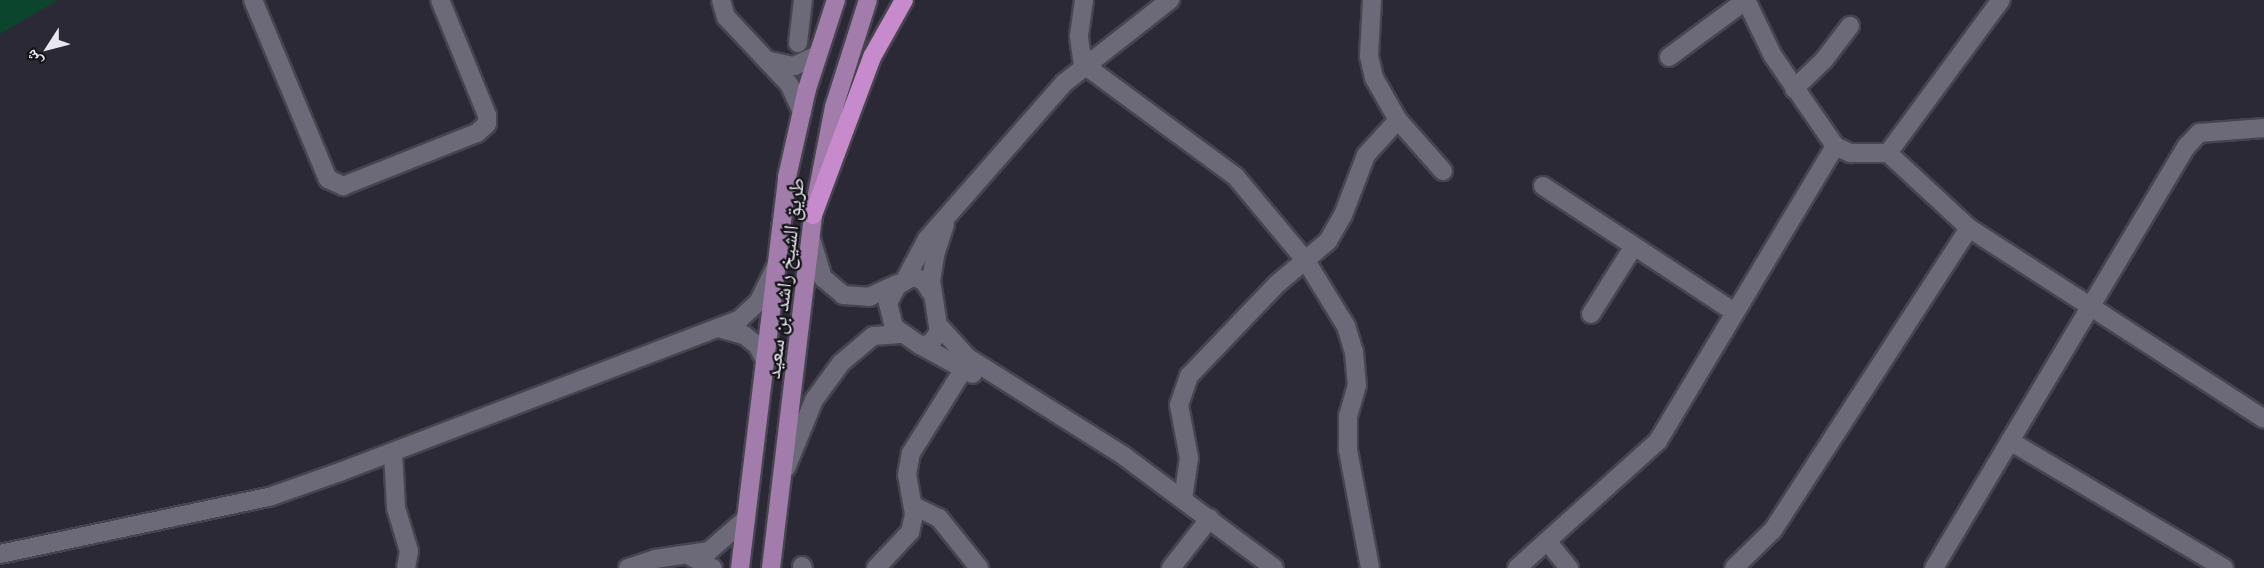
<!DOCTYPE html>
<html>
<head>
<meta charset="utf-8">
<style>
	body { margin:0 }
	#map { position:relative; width:2264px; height:568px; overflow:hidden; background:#2b2935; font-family:"IBM Plex Sans","Noto Naskh Arabic",sans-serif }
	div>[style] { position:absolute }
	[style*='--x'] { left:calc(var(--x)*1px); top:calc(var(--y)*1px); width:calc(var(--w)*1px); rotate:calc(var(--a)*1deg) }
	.green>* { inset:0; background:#0b452e }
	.roads { filter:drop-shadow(2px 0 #46454f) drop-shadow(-2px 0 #46454f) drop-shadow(0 2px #46454f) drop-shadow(0 -2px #46454f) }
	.minor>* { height:18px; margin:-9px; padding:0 9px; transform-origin:9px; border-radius:9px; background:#6c6a79 }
	.major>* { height:18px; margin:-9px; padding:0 9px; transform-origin:9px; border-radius:9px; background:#a27dab }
	.highway>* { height:18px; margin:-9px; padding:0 9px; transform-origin:9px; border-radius:9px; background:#c68acd }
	span { translate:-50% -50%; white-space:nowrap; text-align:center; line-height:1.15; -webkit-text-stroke:4.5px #131318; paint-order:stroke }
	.street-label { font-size:21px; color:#e8e7ef }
	.north { position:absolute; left:18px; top:18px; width:60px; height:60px; -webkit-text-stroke:4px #131318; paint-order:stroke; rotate:234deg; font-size:16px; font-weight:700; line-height:24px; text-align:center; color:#e8e7ef }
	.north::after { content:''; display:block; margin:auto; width:21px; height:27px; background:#e8e7ef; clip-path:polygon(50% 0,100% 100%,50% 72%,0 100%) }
</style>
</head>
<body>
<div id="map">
	<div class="green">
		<div style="clip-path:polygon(0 0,58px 0,0 34px)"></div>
	</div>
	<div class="roads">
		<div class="minor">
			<div style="--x:253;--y:0;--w:194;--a:67.3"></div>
			<div style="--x:328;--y:179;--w:17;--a:25"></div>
			<div style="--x:343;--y:186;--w:144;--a:-21.6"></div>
			<div style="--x:477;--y:133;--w:13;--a:-42"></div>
			<div style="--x:487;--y:124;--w:9;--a:-90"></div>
			<div style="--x:487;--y:115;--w:124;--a:-112.2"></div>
			<div style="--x:721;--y:0;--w:18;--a:74"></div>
			<div style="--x:726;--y:17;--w:92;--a:46.8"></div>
			<div style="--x:789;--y:84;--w:31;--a:65"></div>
			<div style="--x:1084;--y:0;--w:37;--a:98"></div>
			<div style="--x:1079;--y:37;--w:27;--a:82"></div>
			<div style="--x:1083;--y:64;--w:190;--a:36.4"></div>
			<div style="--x:1236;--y:177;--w:109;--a:50.2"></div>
			<div style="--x:1306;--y:261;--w:76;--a:58.4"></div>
			<div style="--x:1346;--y:326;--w:27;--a:73"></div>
			<div style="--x:1354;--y:352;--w:33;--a:85"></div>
			<div style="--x:1357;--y:385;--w:32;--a:106"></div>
			<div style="--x:1348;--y:416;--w:34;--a:90"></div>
			<div style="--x:1348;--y:450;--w:120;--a:79.4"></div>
			<div style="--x:1372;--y:0;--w:56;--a:93.1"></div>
			<div style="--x:1369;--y:56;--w:23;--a:77"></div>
			<div style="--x:1374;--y:78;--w:48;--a:60.3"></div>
			<div style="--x:1398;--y:120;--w:68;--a:48.6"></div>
			<div style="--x:1746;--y:0;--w:62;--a:64.3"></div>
			<div style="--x:1773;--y:56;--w:109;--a:55.4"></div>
			<div style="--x:1835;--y:146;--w:17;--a:25"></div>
			<div style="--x:1850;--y:153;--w:38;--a:0"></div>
			<div style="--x:1888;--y:153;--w:110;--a:42.8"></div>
			<div style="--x:1969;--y:228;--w:351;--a:32.9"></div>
			<div style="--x:798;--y:43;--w:43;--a:-83.4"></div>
			<div style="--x:1669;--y:57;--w:96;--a:-36.5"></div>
			<div style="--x:770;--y:61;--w:25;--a:12"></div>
			<div style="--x:794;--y:66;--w:26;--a:-25"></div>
			<div style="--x:1794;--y:89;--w:42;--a:-44"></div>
			<div style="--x:1824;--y:60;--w:43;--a:-52.6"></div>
			<div style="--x:1888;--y:153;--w:190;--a:-53.6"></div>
			<div style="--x:1543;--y:186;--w:229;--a:33.4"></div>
			<div style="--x:811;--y:239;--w:41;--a:72.9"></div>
			<div style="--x:823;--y:278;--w:26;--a:40"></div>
			<div style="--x:843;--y:295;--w:26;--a:4"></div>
			<div style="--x:869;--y:297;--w:31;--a:-25"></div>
			<div style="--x:906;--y:278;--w:44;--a:-61.7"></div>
			<div style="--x:927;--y:239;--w:208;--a:-48.7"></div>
			<div style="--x:1064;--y:83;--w:135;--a:-38.1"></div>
			<div style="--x:932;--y:294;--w:17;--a:-123"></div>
			<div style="--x:923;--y:280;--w:11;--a:-165"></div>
			<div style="--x:912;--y:277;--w:17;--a:149"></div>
			<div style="--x:897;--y:286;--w:19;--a:118"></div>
			<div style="--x:888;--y:303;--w:25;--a:76"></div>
			<div style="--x:894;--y:327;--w:32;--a:35"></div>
			<div style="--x:920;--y:345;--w:10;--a:-6"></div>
			<div style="--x:930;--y:344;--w:15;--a:-53"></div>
			<div style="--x:939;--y:332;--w:52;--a:-98.9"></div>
			<div style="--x:931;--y:281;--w:26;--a:-81"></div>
			<div style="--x:935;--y:255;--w:32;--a:-72"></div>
			<div style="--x:1591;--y:314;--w:80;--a:-57.7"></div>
			<div style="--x:940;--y:327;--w:40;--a:48"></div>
			<div style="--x:967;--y:357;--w:186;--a:32.2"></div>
			<div style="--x:1124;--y:456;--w:187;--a:36.7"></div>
			<div style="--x:718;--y:328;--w:27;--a:15"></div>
			<div style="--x:744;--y:335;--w:16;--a:38"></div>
			<div style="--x:757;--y:345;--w:17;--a:62"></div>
			<div style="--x:920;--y:345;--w:60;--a:28.7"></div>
			<div style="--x:2010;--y:441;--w:249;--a:30.7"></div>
			<div style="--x:393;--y:452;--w:56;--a:86.9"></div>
			<div style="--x:396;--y:508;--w:45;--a:73.2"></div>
			<div style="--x:409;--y:551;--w:17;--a:100"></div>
			<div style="--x:786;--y:468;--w:74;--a:-67.6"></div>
			<div style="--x:814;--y:400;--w:46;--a:-53.9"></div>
			<div style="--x:841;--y:363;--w:42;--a:-40.2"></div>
			<div style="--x:873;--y:336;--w:27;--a:-4"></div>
			<div style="--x:1183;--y:499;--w:41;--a:-81.7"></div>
			<div style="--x:1189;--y:458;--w:54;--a:-100.7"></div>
			<div style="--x:1179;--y:405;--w:31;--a:-71"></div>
			<div style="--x:1189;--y:376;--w:127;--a:-46.3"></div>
			<div style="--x:1277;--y:284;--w:67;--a:-40.1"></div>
			<div style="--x:1328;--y:241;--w:30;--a:-60"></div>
			<div style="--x:1343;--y:215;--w:64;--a:-69"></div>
			<div style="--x:1366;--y:155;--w:47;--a:-47.6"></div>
			<div style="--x:914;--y:506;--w:28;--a:26"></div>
			<div style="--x:939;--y:518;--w:64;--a:51.3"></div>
			<div style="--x:1547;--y:541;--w:35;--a:51"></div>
			<div style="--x:0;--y:554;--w:275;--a:-12"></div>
			<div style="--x:269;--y:497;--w:75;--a:-19.4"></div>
			<div style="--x:340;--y:472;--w:428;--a:-20.9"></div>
			<div style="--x:740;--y:319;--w:26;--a:-43"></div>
			<div style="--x:759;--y:301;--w:39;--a:-64"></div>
			<div style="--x:690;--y:556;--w:26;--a:28"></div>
			<div style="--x:802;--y:566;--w:2;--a:63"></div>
			<div style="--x:628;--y:568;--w:28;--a:-18"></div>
			<div style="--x:655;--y:559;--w:55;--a:-8.4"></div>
			<div style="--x:709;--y:551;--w:49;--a:-40.9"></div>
			<div style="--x:876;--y:568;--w:50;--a:-46.6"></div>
			<div style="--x:910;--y:532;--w:18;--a:-77"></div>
			<div style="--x:914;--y:514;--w:40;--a:-100"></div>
			<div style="--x:907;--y:475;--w:22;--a:-80"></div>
			<div style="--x:911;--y:453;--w:98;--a:-57.9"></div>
			<div style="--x:1171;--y:568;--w:63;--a:-52"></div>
			<div style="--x:1517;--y:568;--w:190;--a:-42"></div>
			<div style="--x:1658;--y:441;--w:344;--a:-59"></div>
			<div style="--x:1734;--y:568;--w:54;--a:-44.3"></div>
			<div style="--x:1773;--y:530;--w:360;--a:-57"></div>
			<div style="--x:1934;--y:568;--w:492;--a:-59.1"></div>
			<div style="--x:2187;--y:146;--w:18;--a:-47"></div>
			<div style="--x:2199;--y:133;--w:65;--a:-4.4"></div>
		</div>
		<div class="major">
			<div style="--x:740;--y:568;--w:394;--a:-83.1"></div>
			<div style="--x:787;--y:177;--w:90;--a:-77.2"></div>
			<div style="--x:807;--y:89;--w:94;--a:-72"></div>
			<div style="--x:771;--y:568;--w:355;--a:-83.2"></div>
			<div style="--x:813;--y:215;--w:110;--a:-79"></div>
			<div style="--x:834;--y:107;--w:112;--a:-72.4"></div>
		</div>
		<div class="highway">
			<div style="--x:813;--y:215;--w:169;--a:-69.5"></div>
			<div style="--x:872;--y:57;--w:65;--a:-60.7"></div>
		</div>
	</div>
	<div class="street-label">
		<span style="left:784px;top:278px;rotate:-83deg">طريق الشيخ راشد بن سعيد</span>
	</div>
	<div class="north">ش</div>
</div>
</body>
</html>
